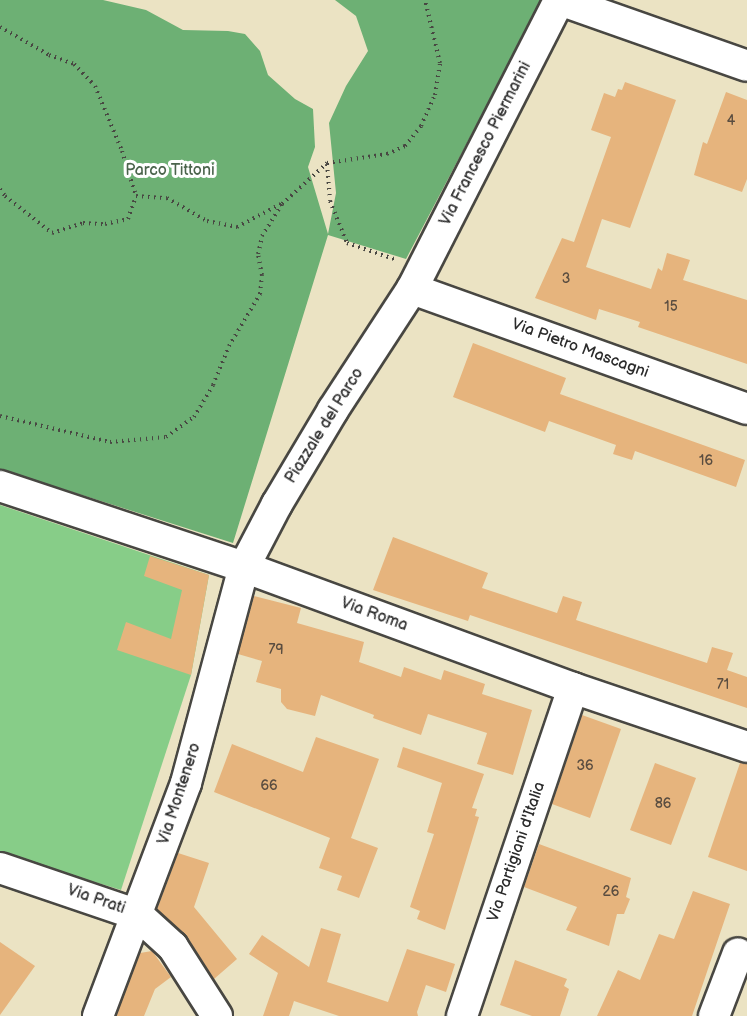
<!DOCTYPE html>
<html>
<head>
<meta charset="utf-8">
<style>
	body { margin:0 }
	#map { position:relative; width:747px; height:1016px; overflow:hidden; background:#ebe3c3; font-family:"Balsamiq Sans",sans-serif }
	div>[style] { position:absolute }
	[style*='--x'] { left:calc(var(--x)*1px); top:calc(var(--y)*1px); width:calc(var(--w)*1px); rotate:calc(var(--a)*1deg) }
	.green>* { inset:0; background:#87cd88 }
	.forest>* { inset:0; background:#6db074 }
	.building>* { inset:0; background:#e6b47d }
	.path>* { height:4px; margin-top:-2px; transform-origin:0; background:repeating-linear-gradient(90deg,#484742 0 1.5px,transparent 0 6px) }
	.roads { filter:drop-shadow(2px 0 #484742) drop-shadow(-2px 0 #484742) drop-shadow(0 2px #484742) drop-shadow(0 -2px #484742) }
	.minor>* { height:30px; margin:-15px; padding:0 15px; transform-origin:15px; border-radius:15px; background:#fff }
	span { translate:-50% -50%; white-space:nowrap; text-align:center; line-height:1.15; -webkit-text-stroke:6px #fff; paint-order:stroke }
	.number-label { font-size:14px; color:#5a4d40 }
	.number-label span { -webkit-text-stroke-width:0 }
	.street-label { font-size:16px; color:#2b2b2b }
	.park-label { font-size:16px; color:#4b644c }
</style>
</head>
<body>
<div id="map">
	<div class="green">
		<div style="clip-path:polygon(0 505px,209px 575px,191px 675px,121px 890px,0 853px)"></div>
	</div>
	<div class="forest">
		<div style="clip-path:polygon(0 0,103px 0,146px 10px,183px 30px,228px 31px,245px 34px,260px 51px,268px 75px,295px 99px,313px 109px,315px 147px,308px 167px,328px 234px,336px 193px,329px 123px,346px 86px,368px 51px,356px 16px,335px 0,542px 0,406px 259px,328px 235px,233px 543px,0 469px)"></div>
	</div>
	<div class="building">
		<div style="clip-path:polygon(625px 82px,676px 100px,630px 228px,602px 219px,586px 267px,651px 289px,658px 268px,662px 271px,667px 253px,690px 260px,683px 280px,747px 300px,747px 364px,638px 327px,640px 322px,599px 309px,596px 320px,535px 298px,562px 238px,574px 242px,611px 137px,591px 130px,604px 93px,615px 97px,618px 89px,622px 90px)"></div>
		<div style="clip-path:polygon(726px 92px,747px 100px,747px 179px,742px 192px,694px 175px,703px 142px,707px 144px)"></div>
		<div style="clip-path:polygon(473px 343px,566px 378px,560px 394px,745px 460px,736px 487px,635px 451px,632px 460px,613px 454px,616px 445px,549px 421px,545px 432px,453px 397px)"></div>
		<div style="clip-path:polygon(393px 537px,488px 573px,482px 588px,557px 613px,563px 596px,582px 602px,576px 620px,707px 663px,712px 647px,733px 653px,727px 670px,747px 677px,747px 708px,470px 615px,468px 621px,373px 590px)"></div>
		<div style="clip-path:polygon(150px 556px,209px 575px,191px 675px,117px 650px,126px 622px,171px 639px,182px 590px,144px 576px)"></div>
		<div style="clip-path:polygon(254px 596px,301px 608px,297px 623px,364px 642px,359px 662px,401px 677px,404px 667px,441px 680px,444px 670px,485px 684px,482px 694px,532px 710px,513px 775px,477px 764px,487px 733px,428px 714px,421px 735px,373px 718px,374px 715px,321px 695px,315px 716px,287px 709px,281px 702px,281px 689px,256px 682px,262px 661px,238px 654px)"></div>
		<div style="clip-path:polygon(582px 715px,621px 729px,590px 818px,552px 804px)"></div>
		<div style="clip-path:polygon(316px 737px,379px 759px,351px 838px,378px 848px,359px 898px,337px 890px,342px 876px,319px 868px,330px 838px,214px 792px,232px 744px,303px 772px)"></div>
		<div style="clip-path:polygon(403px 747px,484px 774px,472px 808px,477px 809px,475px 816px,479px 817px,445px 930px,417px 919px,420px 911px,410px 907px,434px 834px,427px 832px,442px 783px,397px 767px)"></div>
		<div style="clip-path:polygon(655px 763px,696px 778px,671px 845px,630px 830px)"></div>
		<div style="clip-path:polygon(740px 763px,747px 764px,747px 871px,708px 857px)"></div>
		<div style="clip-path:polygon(539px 844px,631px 878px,626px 897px,630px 899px,624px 914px,617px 914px,609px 946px,566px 930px,577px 907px,524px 887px)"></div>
		<div style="clip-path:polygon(178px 853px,209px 863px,194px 907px,237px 959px,214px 979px,187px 937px,157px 909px)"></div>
		<div style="clip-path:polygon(693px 891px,730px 904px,692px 1016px,597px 1016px,618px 970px,640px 980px,659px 934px,674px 939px)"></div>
		<div style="clip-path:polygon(321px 928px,341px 934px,327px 982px,388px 1002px,407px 949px,455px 964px,446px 992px,426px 985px,417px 1012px,418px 1016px,339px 1016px,294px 1001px,289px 1016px,263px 1016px,278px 973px,249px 954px,262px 935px,309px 967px)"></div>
		<div style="clip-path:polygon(0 942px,35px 966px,0 1015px)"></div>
		<div style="clip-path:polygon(152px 951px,171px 977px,155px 989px,144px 1016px,116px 1016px,140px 953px)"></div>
		<div style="clip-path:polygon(515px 960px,567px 979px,564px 986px,569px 989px,560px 1016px,532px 1016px,500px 1005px)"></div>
	</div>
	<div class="path">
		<div style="--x:0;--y:27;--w:56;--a:29.7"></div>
		<div style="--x:49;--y:55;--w:27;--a:20"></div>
		<div style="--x:74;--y:64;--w:30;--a:46"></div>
		<div style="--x:95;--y:86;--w:70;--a:67.4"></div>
		<div style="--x:122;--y:151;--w:47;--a:72.7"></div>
		<div style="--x:327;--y:164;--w:37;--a:85"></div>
		<div style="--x:330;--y:201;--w:45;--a:68"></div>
		<div style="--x:347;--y:243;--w:53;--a:18.8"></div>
		<div style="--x:0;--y:189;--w:9;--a:54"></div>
		<div style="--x:5;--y:196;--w:60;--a:38.2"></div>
		<div style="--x:52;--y:233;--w:33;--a:-18"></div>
		<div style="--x:83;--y:223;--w:22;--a:3"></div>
		<div style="--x:105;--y:224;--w:24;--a:-12"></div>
		<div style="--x:128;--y:219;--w:24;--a:-71"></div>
		<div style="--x:136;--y:196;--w:31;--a:4"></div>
		<div style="--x:167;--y:198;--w:46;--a:29.9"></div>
		<div style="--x:207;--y:221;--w:31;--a:11"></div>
		<div style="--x:237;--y:227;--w:50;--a:-27.6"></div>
		<div style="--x:0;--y:416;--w:113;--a:13.3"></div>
		<div style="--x:110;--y:442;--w:56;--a:-5.1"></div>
		<div style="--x:166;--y:437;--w:34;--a:-36"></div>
		<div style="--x:194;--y:417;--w:37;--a:-59"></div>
		<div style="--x:213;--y:385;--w:42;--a:-67.7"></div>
		<div style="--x:229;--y:346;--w:61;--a:-59.2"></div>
		<div style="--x:260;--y:294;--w:19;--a:-84"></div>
		<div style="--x:262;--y:275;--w:21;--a:-101"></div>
		<div style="--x:258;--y:254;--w:18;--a:-77"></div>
		<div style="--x:262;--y:236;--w:38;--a:-58"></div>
		<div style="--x:282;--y:204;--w:61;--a:-42.3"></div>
		<div style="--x:327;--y:163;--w:61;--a:-8.5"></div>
		<div style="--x:387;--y:154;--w:20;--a:-24"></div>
		<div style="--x:405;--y:146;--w:26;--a:-51"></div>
		<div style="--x:421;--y:126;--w:34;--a:-66"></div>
		<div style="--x:435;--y:95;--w:32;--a:-81"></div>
		<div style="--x:440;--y:63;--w:65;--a:-103.4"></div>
	</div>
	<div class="roads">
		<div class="minor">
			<div style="--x:560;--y:0;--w:198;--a:19.4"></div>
			<div style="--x:412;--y:289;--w:356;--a:19.7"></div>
			<div style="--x:0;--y:486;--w:257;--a:18.4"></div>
			<div style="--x:244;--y:567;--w:351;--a:20.2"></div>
			<div style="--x:573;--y:688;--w:184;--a:18.7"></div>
			<div style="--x:0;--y:868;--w:146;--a:18.8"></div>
			<div style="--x:138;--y:915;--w:47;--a:42.4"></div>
			<div style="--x:173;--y:947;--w:82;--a:57.5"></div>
			<div style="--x:98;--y:1016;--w:249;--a:-69.3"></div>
			<div style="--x:186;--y:783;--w:224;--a:-75"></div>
			<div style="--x:244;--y:567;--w:71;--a:-62.4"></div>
			<div style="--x:277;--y:504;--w:109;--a:-59.2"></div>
			<div style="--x:333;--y:410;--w:145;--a:-56.9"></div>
			<div style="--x:412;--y:289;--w:324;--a:-63"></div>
			<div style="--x:462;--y:1016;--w:346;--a:-71.3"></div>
			<div style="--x:714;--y:1016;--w:67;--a:-69.1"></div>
		</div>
	</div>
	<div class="number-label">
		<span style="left:731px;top:121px">4</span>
		<span style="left:566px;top:279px">3</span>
		<span style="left:671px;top:307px">15</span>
		<span style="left:706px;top:461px">16</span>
		<span style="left:276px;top:650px">79</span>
		<span style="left:723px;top:685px">71</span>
		<span style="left:585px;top:766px">36</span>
		<span style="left:269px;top:786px">66</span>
		<span style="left:663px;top:804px">86</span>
		<span style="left:611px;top:892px">26</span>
	</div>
	<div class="street-label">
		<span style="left:486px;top:144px;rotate:-63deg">Via Francesco Piermarini</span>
		<span style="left:580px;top:349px;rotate:20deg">Via Pietro Mascagni</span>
		<span style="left:325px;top:426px;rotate:-58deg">Piazzale del Parco</span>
		<span style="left:374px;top:615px;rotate:20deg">Via Roma</span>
		<span style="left:180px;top:794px;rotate:-72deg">Via Montenero</span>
		<span style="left:517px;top:852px;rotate:-71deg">Via Partigiani d'Italia</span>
		<span style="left:96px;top:900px;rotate:19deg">Via Prati</span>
	</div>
	<div class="park-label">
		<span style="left:170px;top:171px">Parco Tittoni</span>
	</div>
</div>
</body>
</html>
